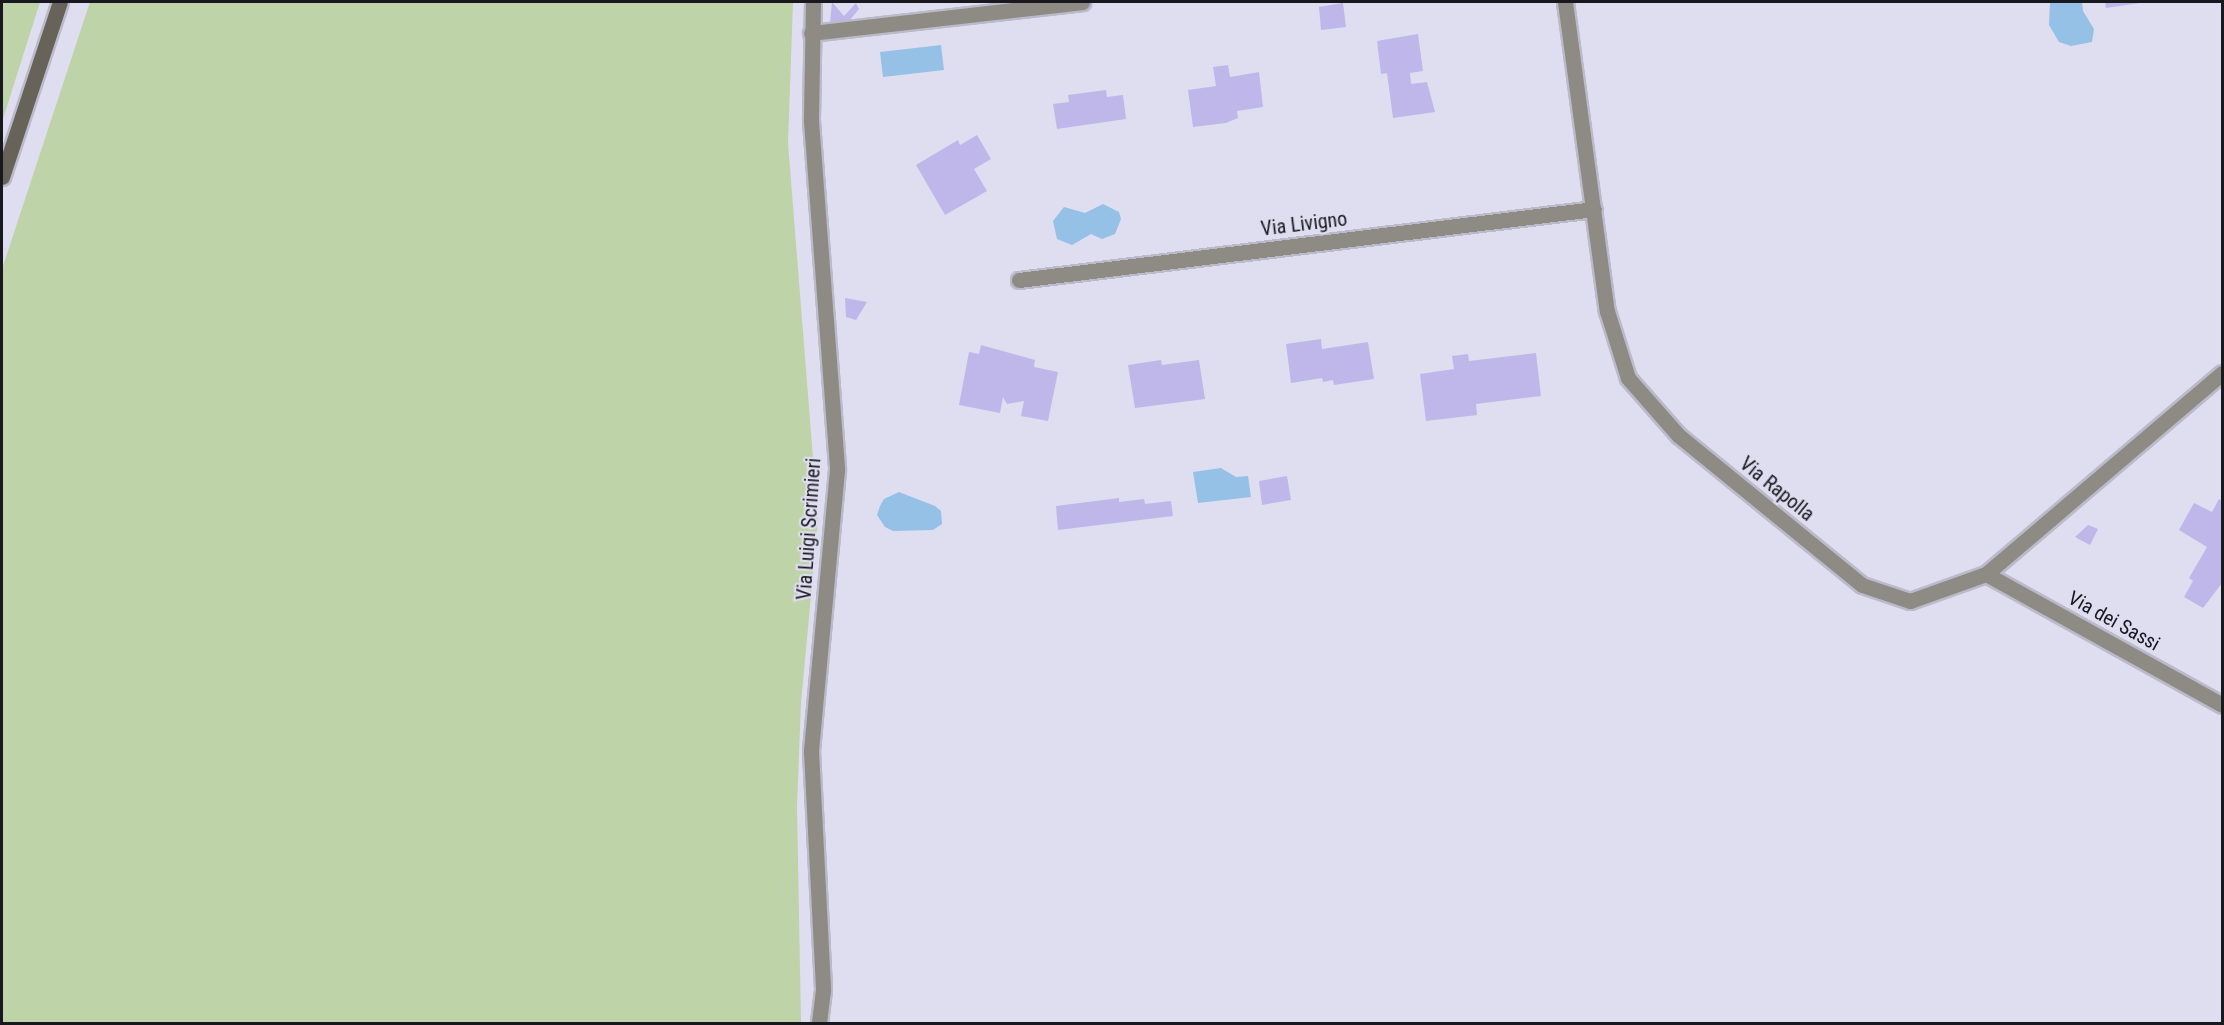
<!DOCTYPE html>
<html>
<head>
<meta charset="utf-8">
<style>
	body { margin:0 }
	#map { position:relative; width:2224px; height:1025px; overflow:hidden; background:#dfddf0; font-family:"Roboto Condensed",sans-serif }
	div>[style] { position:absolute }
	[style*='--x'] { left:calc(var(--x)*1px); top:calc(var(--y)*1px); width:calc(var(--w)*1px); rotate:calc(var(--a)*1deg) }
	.green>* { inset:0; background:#bed3a7 }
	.water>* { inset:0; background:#95c1e6 }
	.building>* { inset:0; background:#bfb7ea }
	.roads { filter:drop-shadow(2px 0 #bbbaca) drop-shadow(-2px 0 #bbbaca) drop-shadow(0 2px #bbbaca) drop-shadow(0 -2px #bbbaca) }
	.minor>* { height:15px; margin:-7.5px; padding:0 7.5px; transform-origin:7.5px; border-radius:7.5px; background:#8d8b83 }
	.secondary>* { height:15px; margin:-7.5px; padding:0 7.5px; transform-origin:7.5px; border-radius:7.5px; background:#676358 }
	span { translate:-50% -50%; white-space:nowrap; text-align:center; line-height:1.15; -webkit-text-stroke:4.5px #dfddf0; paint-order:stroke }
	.street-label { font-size:20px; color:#19181e }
	.frame { position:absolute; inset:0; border:3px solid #19181e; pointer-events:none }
</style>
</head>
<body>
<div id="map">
	<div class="green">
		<div style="clip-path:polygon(2px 2px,40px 2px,2px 122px)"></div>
		<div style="clip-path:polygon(90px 2px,793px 2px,788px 143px,818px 521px,801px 703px,797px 807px,801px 1023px,2px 1023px,2px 269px)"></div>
	</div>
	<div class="water">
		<div style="clip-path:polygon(2050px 2px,2082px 2px,2083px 11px,2094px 29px,2092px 42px,2071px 46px,2059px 42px,2049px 25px)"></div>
		<div style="clip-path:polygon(941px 45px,944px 70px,883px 77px,880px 52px)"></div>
		<div style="clip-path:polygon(1103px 204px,1119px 212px,1121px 219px,1115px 234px,1102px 239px,1091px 234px,1072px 245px,1057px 239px,1053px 221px,1064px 207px,1085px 213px)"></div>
		<div style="clip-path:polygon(1221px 468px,1236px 477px,1248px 476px,1251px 497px,1198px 503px,1193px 472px)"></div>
		<div style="clip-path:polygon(899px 492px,935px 506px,941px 511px,942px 524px,933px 530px,893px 531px,885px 527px,877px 515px,880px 506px,884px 499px)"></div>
	</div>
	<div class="building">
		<div style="clip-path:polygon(832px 2px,844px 16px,856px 3px,859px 9px,849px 21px,830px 23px)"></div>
		<div style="clip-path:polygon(2105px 2px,2140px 2px,2140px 3px,2106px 8px)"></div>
		<div style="clip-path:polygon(1343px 3px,1346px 27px,1321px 30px,1319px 7px)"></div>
		<div style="clip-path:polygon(1418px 34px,1423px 71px,1410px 73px,1411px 84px,1427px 82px,1435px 112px,1393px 118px,1387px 73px,1381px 74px,1377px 41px)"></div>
		<div style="clip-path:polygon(1228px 65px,1230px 77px,1259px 72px,1263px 107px,1237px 111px,1238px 118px,1226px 123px,1193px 127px,1188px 90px,1216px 86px,1213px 67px)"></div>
		<div style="clip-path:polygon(1106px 90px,1107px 97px,1123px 95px,1126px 119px,1057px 129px,1053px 104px,1069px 102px,1068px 95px)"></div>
		<div style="clip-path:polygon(977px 135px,991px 159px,974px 169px,987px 191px,945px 215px,916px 165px,958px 140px,960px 145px)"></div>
		<div style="clip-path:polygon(845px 298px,867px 302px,856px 320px,846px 317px)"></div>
		<div style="clip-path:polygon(1321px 339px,1322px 349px,1368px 342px,1374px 379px,1334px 385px,1333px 380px,1323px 382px,1322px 378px,1291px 383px,1286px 344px)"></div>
		<div style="clip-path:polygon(981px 345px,1035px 360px,1034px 367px,1058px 372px,1048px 421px,1021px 416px,1024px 401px,1007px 404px,1003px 397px,1000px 413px,959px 405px,969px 352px,979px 354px)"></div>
		<div style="clip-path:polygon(1536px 353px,1541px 396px,1476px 404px,1477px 415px,1426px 421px,1420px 374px,1454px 369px,1452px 356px,1468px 354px,1469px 361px)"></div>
		<div style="clip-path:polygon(1161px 360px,1162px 365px,1199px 360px,1205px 399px,1135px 408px,1128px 365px)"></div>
		<div style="clip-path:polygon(1287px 476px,1291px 500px,1262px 505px,1259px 481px)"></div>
		<div style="clip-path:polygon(1119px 498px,1119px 502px,1144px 499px,1145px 504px,1171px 501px,1173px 516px,1058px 530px,1056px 506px)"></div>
		<div style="clip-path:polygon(2219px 499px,2222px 501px,2222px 583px,2203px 608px,2184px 597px,2193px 581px,2189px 578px,2207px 547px,2179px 530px,2194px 503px,2212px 512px)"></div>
		<div style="clip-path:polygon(2088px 525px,2098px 529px,2090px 545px,2075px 537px)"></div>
	</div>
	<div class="roads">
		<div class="minor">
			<div style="--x:813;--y:2;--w:119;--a:91"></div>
			<div style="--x:811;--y:121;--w:350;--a:85.7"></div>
			<div style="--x:837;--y:470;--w:282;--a:95.3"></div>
			<div style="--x:811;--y:751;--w:239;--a:87.1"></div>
			<div style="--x:823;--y:990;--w:34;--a:97"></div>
			<div style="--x:1565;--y:2;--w:312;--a:82.3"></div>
			<div style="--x:1607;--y:311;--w:70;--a:72.6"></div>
			<div style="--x:1628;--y:378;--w:76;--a:48.7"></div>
			<div style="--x:1678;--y:435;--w:237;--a:39.2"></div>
			<div style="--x:1862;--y:585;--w:51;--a:18.4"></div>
			<div style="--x:1910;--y:601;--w:81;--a:-19.6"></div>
			<div style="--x:1986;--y:574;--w:310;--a:-40.4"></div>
			<div style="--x:811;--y:33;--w:273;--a:-6.5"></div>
			<div style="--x:1019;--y:280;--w:579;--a:-7.04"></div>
			<div style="--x:1986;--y:574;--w:270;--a:29"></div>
		</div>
		<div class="secondary">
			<div style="--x:2;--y:177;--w:184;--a:-71.7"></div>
		</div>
	</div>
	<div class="street-label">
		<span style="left:1304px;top:224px;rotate:-7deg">Via Livigno</span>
		<span style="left:1777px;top:489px;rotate:39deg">Via Rapolla</span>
		<span style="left:809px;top:529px;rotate:-86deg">Via Luigi Scrimieri</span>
		<span style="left:2114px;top:621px;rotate:29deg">Via dei Sassi</span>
	</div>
	<div class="frame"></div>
</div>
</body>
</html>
